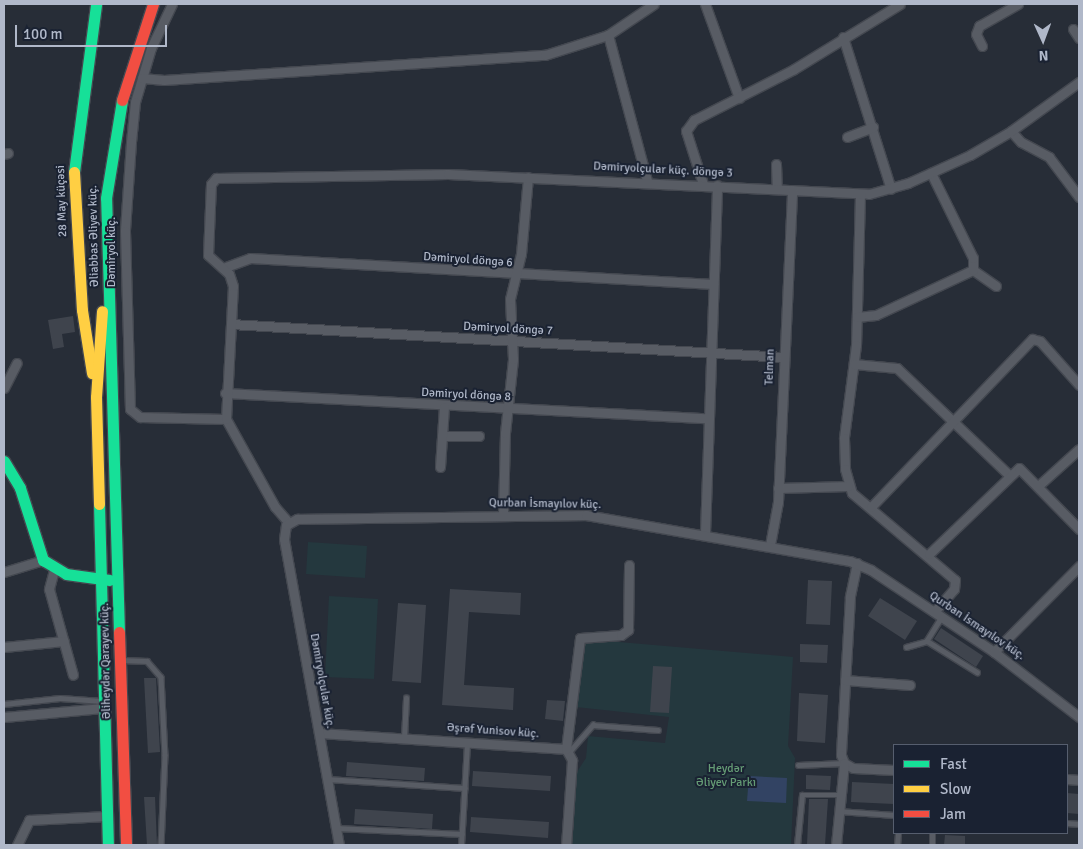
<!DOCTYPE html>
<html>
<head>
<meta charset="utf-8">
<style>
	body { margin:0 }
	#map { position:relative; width:1083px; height:849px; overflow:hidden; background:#272d37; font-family:Signika,sans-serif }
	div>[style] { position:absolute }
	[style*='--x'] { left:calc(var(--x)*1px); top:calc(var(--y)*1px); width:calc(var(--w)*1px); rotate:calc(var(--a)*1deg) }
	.green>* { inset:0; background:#24383e }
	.water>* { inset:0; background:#324363 }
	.building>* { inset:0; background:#3f444d }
	.roads { filter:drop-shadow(1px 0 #444850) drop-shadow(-1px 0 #444850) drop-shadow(0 1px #444850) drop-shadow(0 -1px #444850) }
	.lane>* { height:4.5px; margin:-2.25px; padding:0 2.25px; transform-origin:2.25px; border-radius:2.25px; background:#585c64 }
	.street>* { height:9px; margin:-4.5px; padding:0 4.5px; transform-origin:4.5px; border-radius:4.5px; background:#585c64 }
	.fast>* { height:11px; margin:-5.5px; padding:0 5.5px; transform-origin:5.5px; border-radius:5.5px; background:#16e098 }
	.slow>* { height:11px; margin:-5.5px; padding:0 5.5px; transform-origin:5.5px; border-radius:5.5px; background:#ffcf43 }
	.jam>* { height:11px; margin:-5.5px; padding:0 5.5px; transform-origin:5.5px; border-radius:5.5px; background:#f24e42 }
	span { translate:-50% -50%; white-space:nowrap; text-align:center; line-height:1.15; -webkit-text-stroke:4px #1a2232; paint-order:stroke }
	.street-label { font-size:12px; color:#b0b8c9 }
	.park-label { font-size:12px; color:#659c75 }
	.frame { position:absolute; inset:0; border:5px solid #b0b8c9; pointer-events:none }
	.legend { position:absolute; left:893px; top:744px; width:175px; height:90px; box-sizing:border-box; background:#1a2232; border:1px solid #565e6e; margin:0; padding:6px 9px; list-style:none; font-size:15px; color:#b0b8c9 }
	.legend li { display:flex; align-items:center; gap:10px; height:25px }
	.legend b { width:25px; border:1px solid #565e6e }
	.north { position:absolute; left:1018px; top:15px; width:50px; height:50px; -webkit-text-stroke:4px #1a2232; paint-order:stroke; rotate:178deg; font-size:14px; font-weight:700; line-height:20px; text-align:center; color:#b0b8c9 }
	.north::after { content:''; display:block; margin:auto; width:18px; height:22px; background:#b0b8c9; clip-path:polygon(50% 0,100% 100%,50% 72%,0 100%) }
	.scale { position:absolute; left:15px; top:25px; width:152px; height:22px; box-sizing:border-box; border:2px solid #b0b8c9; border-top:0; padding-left:6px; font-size:15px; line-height:18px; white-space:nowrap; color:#b0b8c9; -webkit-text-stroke:4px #1a2232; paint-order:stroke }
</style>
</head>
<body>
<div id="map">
	<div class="green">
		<div style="clip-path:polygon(308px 542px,367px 546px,365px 578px,306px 574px)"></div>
		<div style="clip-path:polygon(329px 596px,378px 599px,374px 679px,325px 677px)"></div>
		<div style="clip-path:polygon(584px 639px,793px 657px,788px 746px,795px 758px,791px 845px,572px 845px,575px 775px,586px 758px,588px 736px,665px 743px,669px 717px,576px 707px)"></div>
	</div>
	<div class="water">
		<div style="clip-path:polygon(749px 776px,787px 778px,786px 803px,747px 801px)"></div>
	</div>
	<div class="building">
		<div style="clip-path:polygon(73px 316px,75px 332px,62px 334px,64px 347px,53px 349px,48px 320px)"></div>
		<div style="clip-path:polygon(808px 580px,832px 581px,830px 625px,806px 624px)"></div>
		<div style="clip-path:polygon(450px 589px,521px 593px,520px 615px,469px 612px,464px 685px,514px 688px,513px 710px,442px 705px)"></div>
		<div style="clip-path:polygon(880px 598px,917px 621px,905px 640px,868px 616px)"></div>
		<div style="clip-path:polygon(398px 603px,426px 605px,421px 683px,392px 681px)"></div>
		<div style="clip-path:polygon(941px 628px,983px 656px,976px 667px,934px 639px)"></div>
		<div style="clip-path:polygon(800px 644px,828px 645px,827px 663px,800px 662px)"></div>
		<div style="clip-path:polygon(653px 666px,672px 667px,669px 713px,650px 712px)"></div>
		<div style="clip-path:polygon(144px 678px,156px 678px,160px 752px,148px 753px)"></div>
		<div style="clip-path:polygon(799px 693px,828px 695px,825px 743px,797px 741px)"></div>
		<div style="clip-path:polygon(547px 700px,565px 701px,563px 721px,545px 719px)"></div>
		<div style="clip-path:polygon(347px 762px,425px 768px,424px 781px,346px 776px)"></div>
		<div style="clip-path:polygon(473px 771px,551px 776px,550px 791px,472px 786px)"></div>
		<div style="clip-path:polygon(806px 775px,831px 776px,830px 790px,806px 789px)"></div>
		<div style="clip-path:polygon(852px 782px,894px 784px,894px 804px,851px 802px)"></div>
		<div style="clip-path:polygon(1067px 793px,1079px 794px,1079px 814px,1067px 813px)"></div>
		<div style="clip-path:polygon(144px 797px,155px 797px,157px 845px,147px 845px)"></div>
		<div style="clip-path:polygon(809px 799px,828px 799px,825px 845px,807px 845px)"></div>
		<div style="clip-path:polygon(355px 809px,433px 814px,432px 829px,354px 824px)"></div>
		<div style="clip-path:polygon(471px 817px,549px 822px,548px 838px,470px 832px)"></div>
		<div style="clip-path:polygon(945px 835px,965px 836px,965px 845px,944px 845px)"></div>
	</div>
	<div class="roads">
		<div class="lane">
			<div style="--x:942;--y:617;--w:28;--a:122"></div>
			<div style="--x:927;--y:641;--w:59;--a:31.8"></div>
			<div style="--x:906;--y:647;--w:22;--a:-16"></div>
			<div style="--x:121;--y:660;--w:26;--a:2"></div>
			<div style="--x:147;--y:661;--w:21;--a:49"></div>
			<div style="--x:161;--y:677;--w:78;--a:87.1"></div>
			<div style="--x:165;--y:755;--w:90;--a:92.5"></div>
			<div style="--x:4;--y:704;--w:56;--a:-6.1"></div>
			<div style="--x:60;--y:698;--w:42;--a:4.1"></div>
			<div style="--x:404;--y:738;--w:40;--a:-87.1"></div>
			<div style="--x:570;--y:751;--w:35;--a:-49"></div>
			<div style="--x:593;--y:725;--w:65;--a:4.4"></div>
			<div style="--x:798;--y:765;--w:46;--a:-2.5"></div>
			<div style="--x:327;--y:779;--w:138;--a:3.7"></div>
			<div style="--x:838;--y:811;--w:56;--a:4.1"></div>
			<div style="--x:1067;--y:823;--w:12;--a:5"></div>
			<div style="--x:336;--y:828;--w:126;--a:2.7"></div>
			<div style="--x:461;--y:845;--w:102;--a:-86.6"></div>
			<div style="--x:797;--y:845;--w:50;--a:-84.3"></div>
			<div style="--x:802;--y:795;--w:36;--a:0"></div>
			<div style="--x:897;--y:845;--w:11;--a:-85"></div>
			<div style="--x:932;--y:845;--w:12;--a:-90"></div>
		</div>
		<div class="street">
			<div style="--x:172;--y:4;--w:49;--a:115.5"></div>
			<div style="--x:151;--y:48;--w:56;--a:106.5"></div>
			<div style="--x:135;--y:102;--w:40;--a:95.7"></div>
			<div style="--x:131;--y:142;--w:89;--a:93.9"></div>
			<div style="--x:125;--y:231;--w:178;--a:88.4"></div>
			<div style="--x:130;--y:409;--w:13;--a:39"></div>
			<div style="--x:140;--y:417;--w:86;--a:1.3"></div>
			<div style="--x:705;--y:4;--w:100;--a:70.1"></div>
			<div style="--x:1073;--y:29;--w:11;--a:56"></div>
			<div style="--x:608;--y:35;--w:151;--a:75"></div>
			<div style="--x:843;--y:37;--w:159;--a:72.5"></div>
			<div style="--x:982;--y:46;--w:13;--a:-117"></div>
			<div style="--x:976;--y:34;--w:9;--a:-69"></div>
			<div style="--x:979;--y:26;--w:45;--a:-29.4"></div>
			<div style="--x:142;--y:78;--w:22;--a:5"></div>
			<div style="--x:164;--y:80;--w:382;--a:-3.8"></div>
			<div style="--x:545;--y:55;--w:66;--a:-17.6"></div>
			<div style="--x:608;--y:35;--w:55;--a:-34"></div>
			<div style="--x:1011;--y:131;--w:15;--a:48"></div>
			<div style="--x:1021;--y:142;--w:32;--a:28"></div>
			<div style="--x:1049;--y:157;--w:50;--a:53.1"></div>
			<div style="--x:847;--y:137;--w:28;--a:-21"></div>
			<div style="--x:4;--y:154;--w:4;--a:-14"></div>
			<div style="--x:776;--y:164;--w:25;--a:88"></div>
			<div style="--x:703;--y:184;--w:56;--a:-107.8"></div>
			<div style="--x:686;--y:131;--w:14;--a:-54"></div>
			<div style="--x:694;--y:120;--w:112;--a:-27"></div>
			<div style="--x:794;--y:69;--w:124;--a:-31.5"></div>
			<div style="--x:860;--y:194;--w:151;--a:91.5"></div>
			<div style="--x:856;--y:345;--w:94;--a:97.4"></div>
			<div style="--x:844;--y:438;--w:31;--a:88"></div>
			<div style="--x:845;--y:469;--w:25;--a:74"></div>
			<div style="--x:852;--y:493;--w:135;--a:40.2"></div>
			<div style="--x:955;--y:580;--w:9;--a:96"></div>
			<div style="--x:954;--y:589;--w:30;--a:131"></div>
			<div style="--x:223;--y:268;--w:29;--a:-20"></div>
			<div style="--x:250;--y:258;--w:464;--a:3.2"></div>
			<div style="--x:973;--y:270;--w:28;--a:35"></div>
			<div style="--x:857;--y:317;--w:19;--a:-6"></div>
			<div style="--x:876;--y:315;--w:107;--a:-24.9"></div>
			<div style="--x:973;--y:270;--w:12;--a:-90"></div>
			<div style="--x:973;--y:258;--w:95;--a:-116.3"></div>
			<div style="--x:231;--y:324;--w:553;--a:3.42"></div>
			<div style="--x:854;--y:364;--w:43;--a:5.3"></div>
			<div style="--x:897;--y:368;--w:155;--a:43.7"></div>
			<div style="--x:4;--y:388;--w:28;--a:-63"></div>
			<div style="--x:225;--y:393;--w:481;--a:3"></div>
			<div style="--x:442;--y:436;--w:37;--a:0"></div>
			<div style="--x:440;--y:467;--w:60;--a:-86.2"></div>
			<div style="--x:1038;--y:486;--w:55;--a:-42.1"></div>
			<div style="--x:778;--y:488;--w:70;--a:-1.6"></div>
			<div style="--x:871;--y:507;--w:233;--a:-46.2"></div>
			<div style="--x:1032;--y:339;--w:8;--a:14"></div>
			<div style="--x:1040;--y:341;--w:59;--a:48.4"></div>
			<div style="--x:503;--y:515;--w:82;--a:-88.6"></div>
			<div style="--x:505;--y:433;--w:74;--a:-83.8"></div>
			<div style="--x:513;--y:359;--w:60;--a:-92.9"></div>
			<div style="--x:510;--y:299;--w:46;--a:-76.3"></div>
			<div style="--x:521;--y:254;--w:77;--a:-84.8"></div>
			<div style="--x:289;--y:523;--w:21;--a:-131"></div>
			<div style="--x:275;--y:507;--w:101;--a:-119.1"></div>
			<div style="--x:226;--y:419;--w:133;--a:-87"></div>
			<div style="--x:233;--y:286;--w:13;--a:-108"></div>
			<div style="--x:229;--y:274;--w:28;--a:-138"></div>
			<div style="--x:208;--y:255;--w:71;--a:-87.6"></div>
			<div style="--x:211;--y:184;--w:8;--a:-50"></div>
			<div style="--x:216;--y:178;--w:232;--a:-1"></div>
			<div style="--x:448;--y:174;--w:421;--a:2.7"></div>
			<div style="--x:869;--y:194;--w:41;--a:-15.8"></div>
			<div style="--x:908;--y:183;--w:68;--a:-24.3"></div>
			<div style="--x:970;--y:155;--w:48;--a:-30.3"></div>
			<div style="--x:1011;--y:131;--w:84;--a:-35.8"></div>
			<div style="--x:705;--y:533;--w:348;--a:-88"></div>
			<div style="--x:770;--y:545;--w:44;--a:-79.5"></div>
			<div style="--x:778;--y:502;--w:312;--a:-87.4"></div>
			<div style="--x:929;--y:554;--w:124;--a:-43.7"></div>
			<div style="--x:1019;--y:468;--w:86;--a:45.5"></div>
			<div style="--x:857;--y:563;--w:35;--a:102"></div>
			<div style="--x:850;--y:597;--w:158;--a:93.3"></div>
			<div style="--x:841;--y:755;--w:9;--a:69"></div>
			<div style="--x:844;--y:763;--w:10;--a:29"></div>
			<div style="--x:853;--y:768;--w:41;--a:2.8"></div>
			<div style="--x:54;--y:570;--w:20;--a:105"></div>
			<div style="--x:49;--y:589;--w:89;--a:74.4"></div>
			<div style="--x:4;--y:572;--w:41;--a:-17.1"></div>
			<div style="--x:4;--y:647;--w:60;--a:-5.7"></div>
			<div style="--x:994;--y:652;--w:121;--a:-45.3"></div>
			<div style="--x:845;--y:680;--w:65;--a:4.4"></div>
			<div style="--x:4;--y:717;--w:99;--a:-5.2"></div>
			<div style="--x:319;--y:733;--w:248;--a:3.7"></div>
			<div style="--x:566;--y:749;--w:13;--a:61"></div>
			<div style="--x:572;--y:760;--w:85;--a:94"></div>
			<div style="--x:566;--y:749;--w:112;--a:-82.8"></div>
			<div style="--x:580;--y:638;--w:41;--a:-4.2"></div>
			<div style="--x:621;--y:635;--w:9;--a:-36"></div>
			<div style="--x:628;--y:630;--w:65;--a:-89.1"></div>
			<div style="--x:1067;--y:779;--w:12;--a:5"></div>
			<div style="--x:17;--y:845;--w:28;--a:-64"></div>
			<div style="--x:29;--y:820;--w:78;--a:-2.9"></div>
			<div style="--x:339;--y:845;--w:311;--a:-100.2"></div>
			<div style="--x:284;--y:539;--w:14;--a:-82"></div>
			<div style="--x:286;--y:525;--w:13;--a:-29"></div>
			<div style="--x:297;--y:519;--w:289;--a:-0.8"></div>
			<div style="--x:586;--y:515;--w:268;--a:9.9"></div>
			<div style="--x:850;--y:561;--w:23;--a:23"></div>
			<div style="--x:871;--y:570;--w:148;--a:33.7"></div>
			<div style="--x:994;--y:652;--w:107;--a:37.4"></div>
			<div style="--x:836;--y:845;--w:82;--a:-84.4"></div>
		</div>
		<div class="fast">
			<div style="--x:74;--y:172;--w:169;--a:-82.5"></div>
			<div style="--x:4;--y:461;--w:31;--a:59"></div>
			<div style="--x:20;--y:488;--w:76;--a:72.3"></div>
			<div style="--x:43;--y:560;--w:27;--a:31"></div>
			<div style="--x:66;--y:574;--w:44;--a:7.8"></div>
			<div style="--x:99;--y:504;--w:341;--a:88.5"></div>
			<div style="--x:119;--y:632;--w:434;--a:-91.7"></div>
			<div style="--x:106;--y:198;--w:99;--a:-80.7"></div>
		</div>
		<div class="slow">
			<div style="--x:74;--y:172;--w:138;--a:86.7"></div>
			<div style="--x:82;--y:310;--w:64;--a:81"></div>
			<div style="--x:99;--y:504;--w:107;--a:-91.6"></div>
			<div style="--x:96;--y:397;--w:86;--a:-86"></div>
		</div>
		<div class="jam">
			<div style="--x:122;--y:100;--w:101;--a:-72.1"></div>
			<div style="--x:119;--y:632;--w:213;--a:88.1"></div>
		</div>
	</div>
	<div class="street-label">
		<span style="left:663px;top:170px;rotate:3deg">Dəmiryolçular küç. döngə 3</span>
		<span style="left:62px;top:201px;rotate:-92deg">28 May küçəsi</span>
		<span style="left:94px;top:236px;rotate:-91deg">Əliabbas Əliyev küç.</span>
		<span style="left:112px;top:252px;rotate:-90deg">Dəmiryol küç.</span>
		<span style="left:468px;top:260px;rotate:4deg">Dəmiryol döngə 6</span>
		<span style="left:508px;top:329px;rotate:3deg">Dəmiryol döngə 7</span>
		<span style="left:770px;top:367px;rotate:-88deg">Telman</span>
		<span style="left:466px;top:395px;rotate:3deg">Dəmiryol döngə 8</span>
		<span style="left:545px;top:504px;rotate:1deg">Qurban İsmayılov küç.</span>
		<span style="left:977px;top:626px;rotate:34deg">Qurban İsmayılov küç.</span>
		<span style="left:106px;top:661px;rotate:-91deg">Əliheydər Qarayev küç.</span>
		<span style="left:322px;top:681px;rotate:80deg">Dəmiryolçular küç.</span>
		<span style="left:493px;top:731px;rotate:4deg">Əşrəf Yunisov küç.</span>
	</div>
	<div class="park-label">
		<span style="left:726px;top:776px">Heydər<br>Əliyev Parkı</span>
	</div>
	<div class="frame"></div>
	<ul class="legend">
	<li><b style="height:6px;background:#16e098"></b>Fast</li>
	<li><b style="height:6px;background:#ffcf43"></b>Slow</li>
	<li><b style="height:6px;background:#f24e42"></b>Jam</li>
	</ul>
	<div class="north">N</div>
	<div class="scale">100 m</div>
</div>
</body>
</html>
